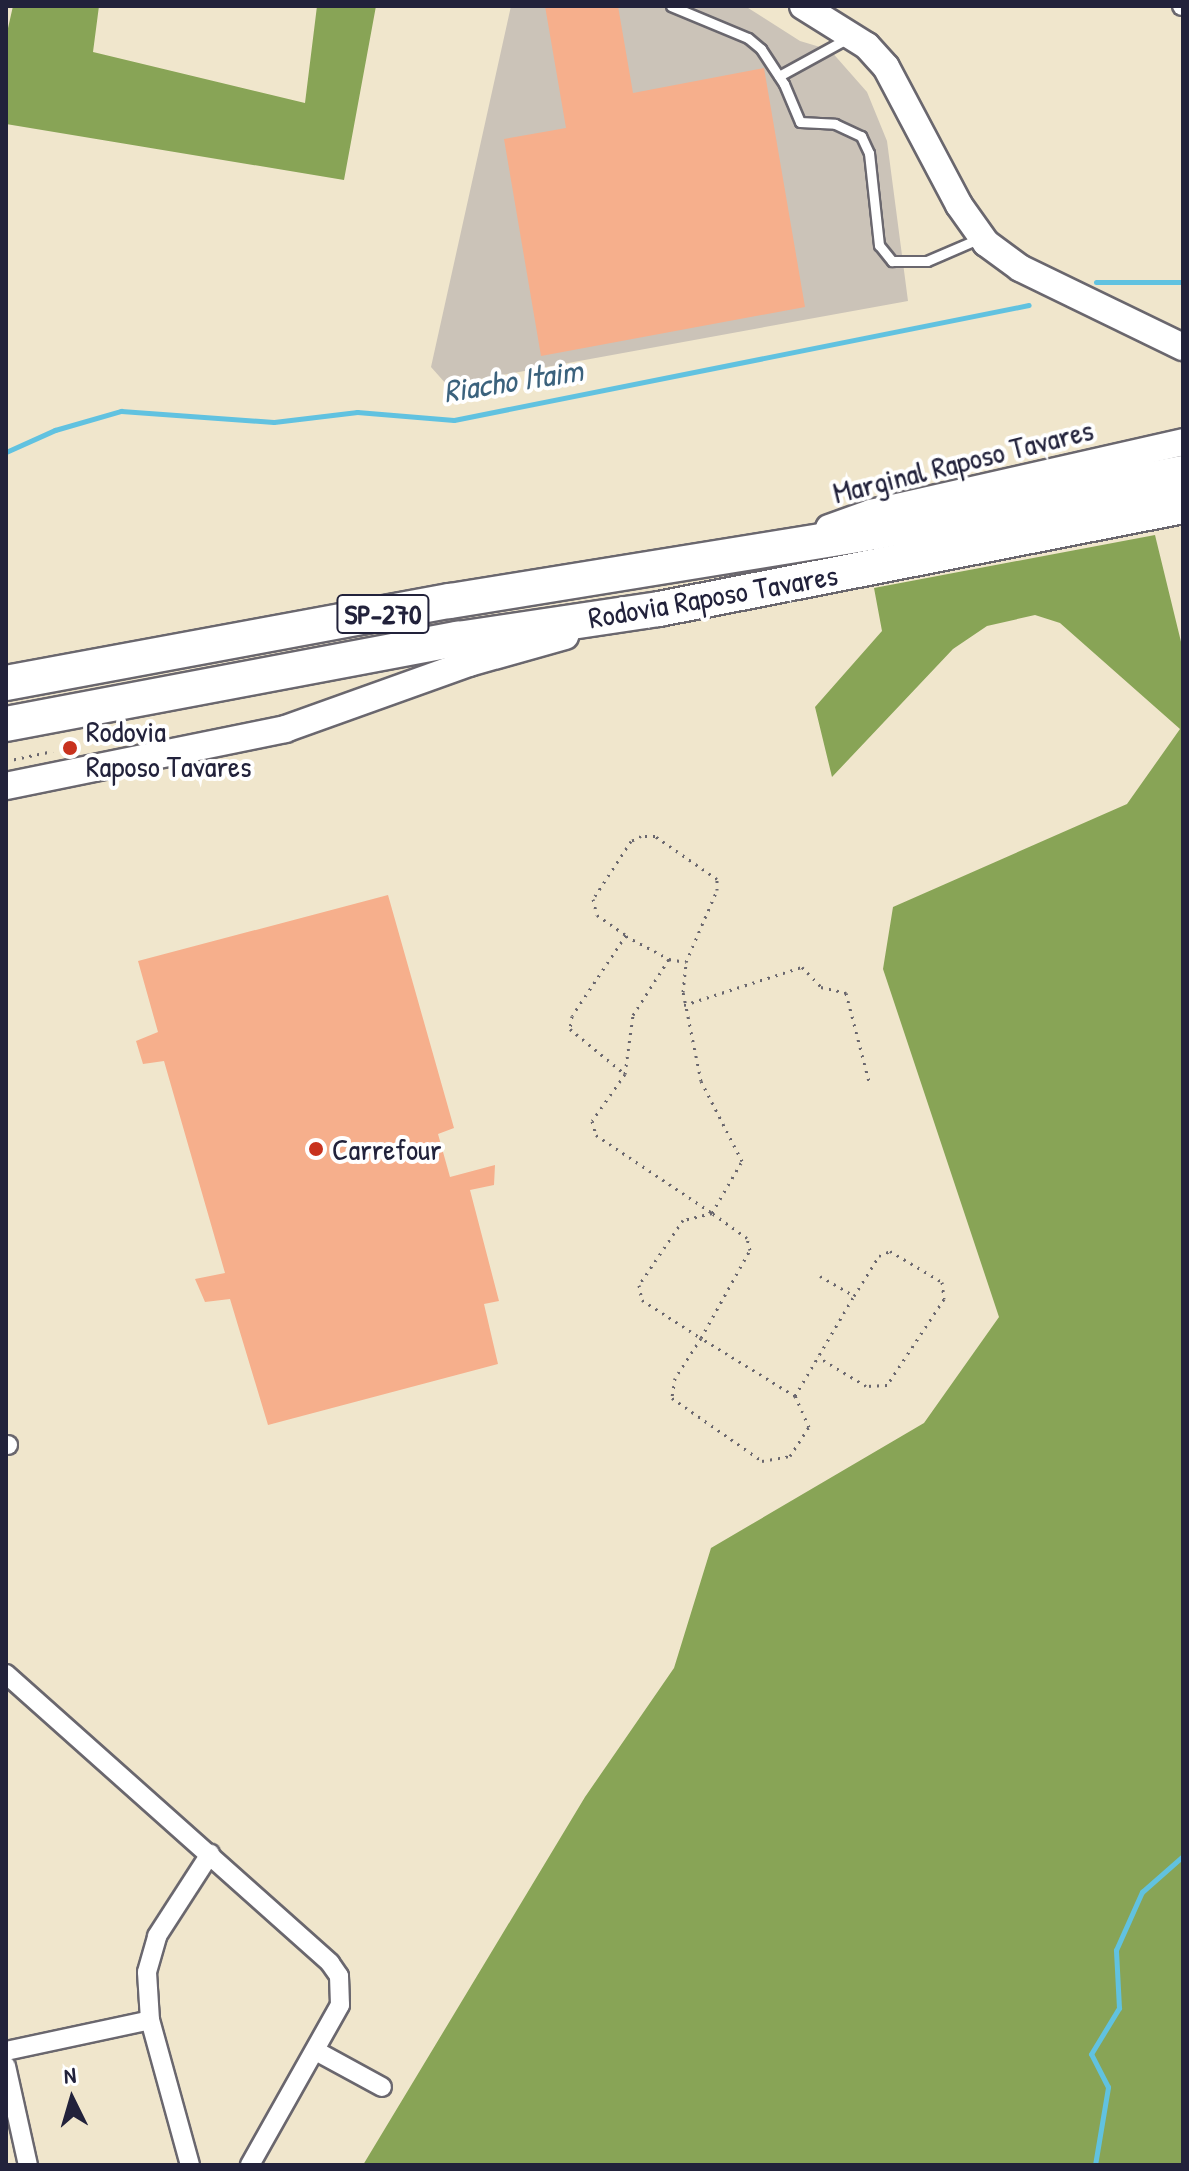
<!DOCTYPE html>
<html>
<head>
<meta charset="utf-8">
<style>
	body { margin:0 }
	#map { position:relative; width:1189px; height:2171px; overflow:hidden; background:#f0e6cc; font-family:"Patrick Hand",sans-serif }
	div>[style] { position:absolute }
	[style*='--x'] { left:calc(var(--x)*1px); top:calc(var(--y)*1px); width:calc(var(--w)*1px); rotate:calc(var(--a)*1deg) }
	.industrial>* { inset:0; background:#cbc3b8 }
	.forest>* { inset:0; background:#88a456 }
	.stream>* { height:5px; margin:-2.5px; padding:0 2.5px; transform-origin:2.5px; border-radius:2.5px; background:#61c2e0 }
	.building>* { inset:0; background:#f6af8c }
	.path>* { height:3px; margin-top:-1.5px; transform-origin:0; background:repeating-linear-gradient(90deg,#6a676e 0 2px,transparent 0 8px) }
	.roads { filter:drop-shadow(2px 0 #6a676e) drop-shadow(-2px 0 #6a676e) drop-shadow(0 2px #6a676e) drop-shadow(0 -2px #6a676e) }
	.service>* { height:9px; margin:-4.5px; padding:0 4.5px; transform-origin:4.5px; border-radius:4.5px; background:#fff }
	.minor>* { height:18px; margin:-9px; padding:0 9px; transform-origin:9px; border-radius:9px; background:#fff }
	.secondary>* { height:26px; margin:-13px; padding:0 13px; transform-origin:13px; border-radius:13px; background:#fff }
	.motorway>* { height:34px; margin:-17px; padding:0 17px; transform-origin:17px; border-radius:17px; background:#fff }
	.dots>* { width:22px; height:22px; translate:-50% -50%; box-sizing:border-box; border:4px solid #fff; border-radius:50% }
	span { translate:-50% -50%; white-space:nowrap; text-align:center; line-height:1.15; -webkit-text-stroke:8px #fff; paint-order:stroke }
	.shield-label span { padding:2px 6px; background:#fff; border:2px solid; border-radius:6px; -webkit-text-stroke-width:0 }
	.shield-label { font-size:28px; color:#22223b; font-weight:700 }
	.street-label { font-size:30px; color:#22223b }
	.poi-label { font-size:30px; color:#22223b }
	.left { translate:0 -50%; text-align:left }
	.water-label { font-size:32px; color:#3b627d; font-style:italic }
	.frame { position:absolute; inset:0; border:8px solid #22223b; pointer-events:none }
	.north { position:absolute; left:32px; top:2059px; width:80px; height:80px; -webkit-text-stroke:6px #fff; paint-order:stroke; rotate:355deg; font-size:22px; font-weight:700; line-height:32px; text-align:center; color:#22223b }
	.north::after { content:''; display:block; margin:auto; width:28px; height:36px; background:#22223b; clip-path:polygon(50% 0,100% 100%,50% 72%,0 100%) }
</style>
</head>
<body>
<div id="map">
	<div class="industrial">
		<div style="clip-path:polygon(511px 6px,745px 6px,800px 41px,830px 50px,867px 92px,887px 141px,908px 301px,447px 385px,431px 367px)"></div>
	</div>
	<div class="forest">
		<div style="clip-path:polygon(13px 6px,99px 6px,93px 52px,305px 103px,317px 6px,376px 6px,344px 180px,6px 124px,6px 37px)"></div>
		<div style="clip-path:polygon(1155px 535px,1183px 650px,1183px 2165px,363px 2165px,585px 1797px,674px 1668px,711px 1548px,924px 1423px,999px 1317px,883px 969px,893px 907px,1127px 804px,1180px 729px,1060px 623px,1035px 615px,987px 626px,953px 649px,832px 777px,815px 707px,882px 631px,874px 588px)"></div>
	</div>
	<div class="stream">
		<div style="--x:1096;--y:282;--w:87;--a:0"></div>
		<div style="--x:6;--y:452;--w:54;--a:-24.2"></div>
		<div style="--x:55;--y:430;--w:69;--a:-16.1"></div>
		<div style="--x:121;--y:411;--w:153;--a:4.1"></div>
		<div style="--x:274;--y:422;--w:84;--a:-6.9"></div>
		<div style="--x:357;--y:412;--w:97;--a:4.7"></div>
		<div style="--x:454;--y:420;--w:586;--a:-11.31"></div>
		<div style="--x:1095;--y:2165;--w:79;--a:-80.5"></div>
		<div style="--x:1108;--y:2087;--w:37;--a:-117"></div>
		<div style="--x:1091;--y:2054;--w:54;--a:-58.7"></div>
		<div style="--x:1119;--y:2008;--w:58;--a:-93"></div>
		<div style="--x:1116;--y:1950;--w:64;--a:-65.9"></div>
		<div style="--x:1142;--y:1892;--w:55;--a:-41.3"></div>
	</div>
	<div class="building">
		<div style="clip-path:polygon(545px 6px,618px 6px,633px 93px,764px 68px,805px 307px,541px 356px,504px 139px,566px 128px)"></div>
		<div style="clip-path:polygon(388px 895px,454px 1128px,438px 1134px,450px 1177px,495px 1165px,494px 1185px,470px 1190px,499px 1301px,484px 1304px,498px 1364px,268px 1425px,230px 1299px,205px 1302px,195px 1279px,225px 1273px,164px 1061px,143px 1064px,136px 1041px,158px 1032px,138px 961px)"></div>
	</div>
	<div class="path">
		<div style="--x:6;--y:761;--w:48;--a:-12"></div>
		<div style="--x:626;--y:936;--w:49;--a:28.1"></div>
		<div style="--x:684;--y:1005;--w:124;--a:-17.9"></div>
		<div style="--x:802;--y:967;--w:28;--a:46"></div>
		<div style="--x:821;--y:987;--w:26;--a:13"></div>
		<div style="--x:846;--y:993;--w:91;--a:75.4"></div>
		<div style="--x:625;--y:1074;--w:60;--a:-82.3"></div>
		<div style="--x:633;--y:1015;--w:67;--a:-57.3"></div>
		<div style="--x:669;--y:959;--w:17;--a:10"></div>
		<div style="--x:820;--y:1276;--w:39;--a:30"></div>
		<div style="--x:795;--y:1396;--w:110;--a:-148.3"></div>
		<div style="--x:701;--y:1338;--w:101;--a:-60.9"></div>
		<div style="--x:750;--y:1250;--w:12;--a:-104"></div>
		<div style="--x:747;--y:1238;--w:43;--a:-144.5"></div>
		<div style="--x:712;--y:1213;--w:60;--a:-60"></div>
		<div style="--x:742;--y:1161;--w:90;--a:-117.1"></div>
		<div style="--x:701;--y:1081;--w:91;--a:-101.4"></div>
		<div style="--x:683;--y:992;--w:30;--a:-84"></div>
		<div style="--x:686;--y:962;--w:78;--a:-66.7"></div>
		<div style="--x:717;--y:890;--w:11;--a:-90"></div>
		<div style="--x:717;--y:879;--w:75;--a:-145.3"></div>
		<div style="--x:655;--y:836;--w:14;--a:180"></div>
		<div style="--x:641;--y:836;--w:11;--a:153"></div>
		<div style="--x:631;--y:841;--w:69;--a:123.2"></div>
		<div style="--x:593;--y:899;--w:16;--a:76"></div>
		<div style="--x:597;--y:915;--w:35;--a:35"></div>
		<div style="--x:626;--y:935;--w:97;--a:123.7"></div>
		<div style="--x:572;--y:1016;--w:13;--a:99"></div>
		<div style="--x:570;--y:1029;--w:71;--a:39.3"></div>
		<div style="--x:625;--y:1074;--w:57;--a:125.1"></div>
		<div style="--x:592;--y:1121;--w:15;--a:74"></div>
		<div style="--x:596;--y:1135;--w:140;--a:33.9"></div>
		<div style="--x:712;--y:1213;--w:30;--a:166"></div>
		<div style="--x:683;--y:1220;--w:78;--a:124.1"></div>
		<div style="--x:639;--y:1285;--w:15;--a:79"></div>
		<div style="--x:642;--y:1300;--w:70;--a:32.8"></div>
		<div style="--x:701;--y:1338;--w:48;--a:123"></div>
		<div style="--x:675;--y:1378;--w:20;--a:99"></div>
		<div style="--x:672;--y:1398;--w:110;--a:35"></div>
		<div style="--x:762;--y:1461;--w:28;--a:-10"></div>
		<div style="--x:790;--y:1456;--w:35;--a:-57"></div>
		<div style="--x:809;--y:1427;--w:34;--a:-114"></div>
		<div style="--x:795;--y:1396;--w:116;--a:-59.5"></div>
		<div style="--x:854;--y:1296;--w:47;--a:-58"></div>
		<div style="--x:879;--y:1256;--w:12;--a:-24"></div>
		<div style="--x:890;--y:1251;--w:61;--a:30.8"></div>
		<div style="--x:942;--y:1282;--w:17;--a:83"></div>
		<div style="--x:944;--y:1299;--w:103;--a:123.5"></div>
		<div style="--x:887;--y:1385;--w:21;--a:177"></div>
		<div style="--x:866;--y:1386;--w:56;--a:-148.9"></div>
	</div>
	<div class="roads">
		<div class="service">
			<div style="--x:671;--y:6;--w:83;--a:22.6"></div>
			<div style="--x:748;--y:38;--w:17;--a:40"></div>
			<div style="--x:761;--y:49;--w:42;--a:56.7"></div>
			<div style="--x:784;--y:84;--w:41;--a:67.2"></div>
			<div style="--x:800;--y:122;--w:35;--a:3"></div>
			<div style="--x:835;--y:124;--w:29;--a:25"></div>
			<div style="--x:861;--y:136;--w:19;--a:65"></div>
			<div style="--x:869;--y:153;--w:93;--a:83.8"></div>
			<div style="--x:879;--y:245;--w:21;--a:51"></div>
			<div style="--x:892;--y:261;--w:35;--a:0"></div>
			<div style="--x:927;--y:261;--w:56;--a:-23.3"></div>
			<div style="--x:779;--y:76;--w:79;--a:-28.8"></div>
		</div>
		<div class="minor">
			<div style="--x:1182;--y:6;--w:1;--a:0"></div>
			<div style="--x:6;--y:1445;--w:2;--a:0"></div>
			<div style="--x:6;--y:1674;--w:434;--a:41.7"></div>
			<div style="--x:330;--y:1963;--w:16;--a:55"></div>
			<div style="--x:339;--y:1976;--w:29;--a:88"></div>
			<div style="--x:340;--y:2005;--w:184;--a:119.4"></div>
			<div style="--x:6;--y:2051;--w:147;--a:-12.1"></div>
			<div style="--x:316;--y:2051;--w:75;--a:28.6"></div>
			<div style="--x:6;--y:2066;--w:101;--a:77.5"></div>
			<div style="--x:190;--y:2165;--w:150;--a:-105.4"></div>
			<div style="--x:150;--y:2020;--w:48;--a:-93.6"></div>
			<div style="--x:147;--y:1972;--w:37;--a:-74"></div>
			<div style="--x:157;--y:1936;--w:98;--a:-57.1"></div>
		</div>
		<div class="secondary">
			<div style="--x:803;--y:6;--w:75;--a:32"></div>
			<div style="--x:867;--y:46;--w:28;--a:48"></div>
			<div style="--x:886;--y:67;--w:156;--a:62.1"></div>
			<div style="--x:959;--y:205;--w:47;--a:54.6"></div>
			<div style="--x:986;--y:243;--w:42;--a:36.3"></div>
			<div style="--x:1020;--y:268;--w:181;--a:25.9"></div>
			<div style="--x:829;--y:528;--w:45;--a:-19.7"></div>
			<div style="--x:871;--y:513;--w:320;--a:-12.8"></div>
			<div style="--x:6;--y:786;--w:285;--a:-11.5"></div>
			<div style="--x:285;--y:729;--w:195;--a:-19.7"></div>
			<div style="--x:469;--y:663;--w:100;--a:-15.7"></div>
		</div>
		<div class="motorway">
			<div style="--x:6;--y:683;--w:452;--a:-10.5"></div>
			<div style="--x:450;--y:601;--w:432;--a:-9.2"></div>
			<div style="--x:876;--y:532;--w:313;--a:-10.9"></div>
			<div style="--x:6;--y:724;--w:460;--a:-10.7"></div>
			<div style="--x:458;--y:639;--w:203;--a:-8.5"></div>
			<div style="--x:659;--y:609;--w:534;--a:-11.12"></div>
		</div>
	</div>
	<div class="dots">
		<div style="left:70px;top:748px;background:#c8321e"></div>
		<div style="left:316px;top:1149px;background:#c8321e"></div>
	</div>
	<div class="shield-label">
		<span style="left:383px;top:614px">SP-270</span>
	</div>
	<div class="street-label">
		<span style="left:963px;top:461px;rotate:-14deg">Marginal Raposo Tavares</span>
		<span style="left:713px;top:596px;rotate:-10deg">Rodovia Raposo Tavares</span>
	</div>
	<div class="poi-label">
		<span class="left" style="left:86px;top:748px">Rodovia<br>Raposo Tavares</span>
		<span class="left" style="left:332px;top:1149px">Carrefour</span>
	</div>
	<div class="water-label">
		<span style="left:513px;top:381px;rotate:-9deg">Riacho Itaim</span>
	</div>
	<div class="frame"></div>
	<div class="north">N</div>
</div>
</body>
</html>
